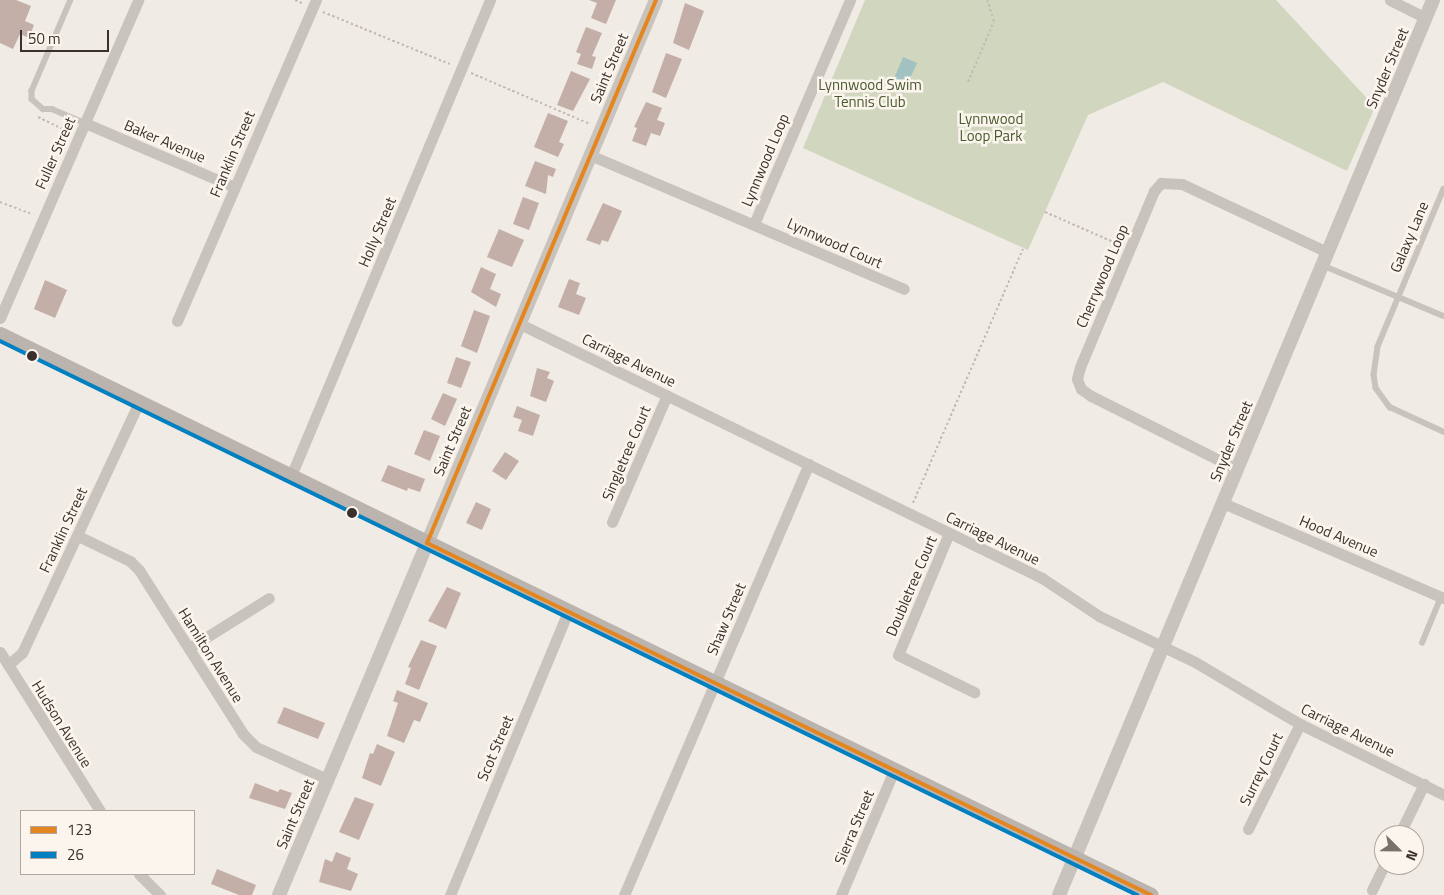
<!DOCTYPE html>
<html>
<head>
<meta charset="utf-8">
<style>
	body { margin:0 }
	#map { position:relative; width:1444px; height:895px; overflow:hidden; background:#f0ebe5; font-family:"Titillium Web",sans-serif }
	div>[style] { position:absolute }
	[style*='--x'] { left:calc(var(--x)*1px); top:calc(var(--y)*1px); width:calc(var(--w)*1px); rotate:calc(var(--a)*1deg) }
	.green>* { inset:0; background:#d1d6bf }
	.water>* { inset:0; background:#a1c2c1 }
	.building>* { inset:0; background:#c3afa7 }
	.path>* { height:2px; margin-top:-1px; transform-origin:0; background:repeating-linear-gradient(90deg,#c2bbb6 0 2.5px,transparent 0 5px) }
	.service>* { height:5.5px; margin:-2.75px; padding:0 2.75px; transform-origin:2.75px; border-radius:2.75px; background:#c9c3be }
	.minor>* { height:11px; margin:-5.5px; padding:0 5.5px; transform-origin:5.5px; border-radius:5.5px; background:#c9c3be }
	.tertiary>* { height:14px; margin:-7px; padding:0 7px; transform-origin:7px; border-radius:7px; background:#c9c3be }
	.secondary>* { height:15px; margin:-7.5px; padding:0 7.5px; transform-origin:7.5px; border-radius:7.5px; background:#bab3ae }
	.bus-1>* { height:4px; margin:-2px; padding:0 2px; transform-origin:2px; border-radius:2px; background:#e4861f }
	.bus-2>* { height:4px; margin:-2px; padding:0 2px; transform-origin:2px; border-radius:2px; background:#0080c0 }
	.dots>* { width:14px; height:14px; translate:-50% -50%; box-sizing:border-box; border:2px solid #fbf5ee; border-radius:50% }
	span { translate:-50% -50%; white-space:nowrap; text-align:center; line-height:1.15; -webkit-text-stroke:5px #fbf5ee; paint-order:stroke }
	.street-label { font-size:15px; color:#3b302b }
	.park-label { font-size:15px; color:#4a5a2e }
	.legend { position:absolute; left:20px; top:810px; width:175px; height:65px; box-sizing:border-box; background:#fbf5ee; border:1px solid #aea6a0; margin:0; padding:6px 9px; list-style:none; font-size:15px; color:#3b302b }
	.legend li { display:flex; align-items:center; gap:10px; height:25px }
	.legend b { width:25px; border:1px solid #aea6a0 }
	.north { position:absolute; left:1374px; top:825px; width:50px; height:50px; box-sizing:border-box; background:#fbf5ee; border:1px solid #aea6a0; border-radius:50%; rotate:113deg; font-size:14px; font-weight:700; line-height:20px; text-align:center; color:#3b302b }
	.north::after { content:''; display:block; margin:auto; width:18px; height:22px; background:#7a716c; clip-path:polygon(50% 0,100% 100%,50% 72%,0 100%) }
	.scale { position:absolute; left:20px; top:30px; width:89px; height:22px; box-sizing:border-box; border:2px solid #3b302b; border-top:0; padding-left:6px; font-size:15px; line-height:18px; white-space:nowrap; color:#3b302b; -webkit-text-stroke:4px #fbf5ee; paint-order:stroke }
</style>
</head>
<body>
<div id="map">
	<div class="green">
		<div style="clip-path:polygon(865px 0,1276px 0,1375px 107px,1347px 171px,1163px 82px,1088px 115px,1028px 250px,803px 148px)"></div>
	</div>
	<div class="water">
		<div style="clip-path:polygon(903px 57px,917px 63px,903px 94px,890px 88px)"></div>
	</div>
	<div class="building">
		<div style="clip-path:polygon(0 0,16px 0,31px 6px,25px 21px,34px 25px,29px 38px,20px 34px,13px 49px,0 43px)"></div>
		<div style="clip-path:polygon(589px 0,616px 0,606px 24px,591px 18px,597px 3px)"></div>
		<div style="clip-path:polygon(685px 3px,704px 11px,689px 50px,673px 43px)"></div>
		<div style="clip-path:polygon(586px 27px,602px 33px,592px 56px,596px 57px,592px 69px,577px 64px,581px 54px,576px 52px)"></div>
		<div style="clip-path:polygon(666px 53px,682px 59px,666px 98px,652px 92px)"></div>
		<div style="clip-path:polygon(571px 71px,590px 79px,573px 111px,557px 105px)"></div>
		<div style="clip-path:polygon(646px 102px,662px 108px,657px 120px,665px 123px,660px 136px,651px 133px,646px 146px,632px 141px,637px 128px,634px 127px)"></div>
		<div style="clip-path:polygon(548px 113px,568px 121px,559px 142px,564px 144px,558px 157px,534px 147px)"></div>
		<div style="clip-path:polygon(535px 161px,556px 169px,553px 177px,548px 175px,546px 194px,525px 186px)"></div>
		<div style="clip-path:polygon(523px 197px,539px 203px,529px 230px,513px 224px)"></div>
		<div style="clip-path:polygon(603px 203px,622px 211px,608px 242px,602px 240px,600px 245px,586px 240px)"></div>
		<div style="clip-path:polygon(499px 229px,524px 240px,512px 267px,487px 257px)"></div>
		<div style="clip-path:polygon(481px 267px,496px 274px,490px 289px,501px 294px,496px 307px,471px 292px)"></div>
		<div style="clip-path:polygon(569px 279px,580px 283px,576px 294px,586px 298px,579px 315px,558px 307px)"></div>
		<div style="clip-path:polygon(45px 280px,67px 290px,55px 318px,34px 309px)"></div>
		<div style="clip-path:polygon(474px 310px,490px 316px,477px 353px,461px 346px)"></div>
		<div style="clip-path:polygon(456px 357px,471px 362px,461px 388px,447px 383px)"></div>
		<div style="clip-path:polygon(537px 368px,550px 372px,547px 378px,554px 381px,546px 402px,530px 396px)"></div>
		<div style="clip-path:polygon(443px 393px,457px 399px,445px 426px,431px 419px)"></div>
		<div style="clip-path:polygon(517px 406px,540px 415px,533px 436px,518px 431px,522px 420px,513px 417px)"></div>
		<div style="clip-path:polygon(424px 430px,440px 436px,430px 461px,414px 454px)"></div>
		<div style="clip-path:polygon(505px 452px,519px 461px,506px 480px,492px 471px)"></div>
		<div style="clip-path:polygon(388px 465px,425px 479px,420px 492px,408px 488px,407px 491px,381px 481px)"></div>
		<div style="clip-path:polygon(476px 502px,491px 509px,482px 530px,466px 523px)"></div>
		<div style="clip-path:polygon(447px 587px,461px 593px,446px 629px,428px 621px)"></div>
		<div style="clip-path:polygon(421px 640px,437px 646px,419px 690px,405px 684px,411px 668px,408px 667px)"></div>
		<div style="clip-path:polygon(397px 690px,428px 703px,420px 722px,414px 720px,404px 743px,387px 736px,398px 703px,393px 701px)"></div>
		<div style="clip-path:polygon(284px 707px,325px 723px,318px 739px,277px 723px)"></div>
		<div style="clip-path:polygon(377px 744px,395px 752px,381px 786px,362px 778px,370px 753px,373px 754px)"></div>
		<div style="clip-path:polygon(255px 783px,278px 792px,280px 789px,292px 793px,285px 809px,249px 798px)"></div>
		<div style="clip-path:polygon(355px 797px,374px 804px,359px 840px,339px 832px)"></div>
		<div style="clip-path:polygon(336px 852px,351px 858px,347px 869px,358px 874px,351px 891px,319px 882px,325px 859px,332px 862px)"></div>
		<div style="clip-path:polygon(217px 869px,256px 885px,252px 895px,239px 895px,211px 884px)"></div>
	</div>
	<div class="path">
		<div style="--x:295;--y:0;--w:8;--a:23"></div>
		<div style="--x:323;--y:12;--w:137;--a:22.3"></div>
		<div style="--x:471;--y:73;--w:129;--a:23.2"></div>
		<div style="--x:968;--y:82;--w:66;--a:-66.9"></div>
		<div style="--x:994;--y:21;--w:22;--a:-108"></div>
		<div style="--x:38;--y:117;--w:34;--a:26"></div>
		<div style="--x:0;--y:202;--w:34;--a:21"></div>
		<div style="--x:1045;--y:212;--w:82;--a:23.7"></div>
		<div style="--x:913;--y:503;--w:277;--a:-66.6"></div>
	</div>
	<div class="service">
		<div style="--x:71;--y:0;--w:99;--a:113.2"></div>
		<div style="--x:32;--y:91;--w:8;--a:90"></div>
		<div style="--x:32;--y:99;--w:15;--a:42"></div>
		<div style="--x:43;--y:109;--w:9;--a:0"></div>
		<div style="--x:52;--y:109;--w:36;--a:23"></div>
		<div style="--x:1444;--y:189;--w:171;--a:112.7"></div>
		<div style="--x:1378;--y:347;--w:28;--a:98"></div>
		<div style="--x:1374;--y:375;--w:13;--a:81"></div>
		<div style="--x:1376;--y:388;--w:24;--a:54"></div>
		<div style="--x:1390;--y:407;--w:60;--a:24.8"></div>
		<div style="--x:1322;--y:265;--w:132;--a:22.7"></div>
		<div style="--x:1422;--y:643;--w:50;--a:-67.6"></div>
	</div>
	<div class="minor">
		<div style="--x:1390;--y:0;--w:40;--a:26.6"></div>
		<div style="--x:85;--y:123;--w:162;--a:23.2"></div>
		<div style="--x:590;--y:155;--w:341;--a:23.1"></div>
		<div style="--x:754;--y:224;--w:244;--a:-66.8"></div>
		<div style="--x:0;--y:318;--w:347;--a:-66.5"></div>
		<div style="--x:177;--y:321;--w:350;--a:-66.6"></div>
		<div style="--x:520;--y:324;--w:581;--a:25.95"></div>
		<div style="--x:1042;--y:578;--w:69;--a:33.7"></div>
		<div style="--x:1099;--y:616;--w:106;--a:25.6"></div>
		<div style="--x:1195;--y:662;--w:122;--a:30.6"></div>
		<div style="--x:1300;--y:724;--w:161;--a:26.2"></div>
		<div style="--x:1237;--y:469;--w:163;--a:-153.4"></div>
		<div style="--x:1091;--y:396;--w:12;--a:-145"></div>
		<div style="--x:1081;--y:389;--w:11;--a:-112"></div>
		<div style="--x:1077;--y:379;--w:12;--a:-76"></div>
		<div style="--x:1080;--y:367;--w:191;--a:-67.2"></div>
		<div style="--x:1154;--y:191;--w:11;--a:-49"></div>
		<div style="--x:1161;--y:183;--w:21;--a:3"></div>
		<div style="--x:1182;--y:184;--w:160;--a:25.1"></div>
		<div style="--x:291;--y:476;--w:516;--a:-67.31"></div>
		<div style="--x:1223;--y:503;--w:241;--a:23.3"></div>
		<div style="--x:612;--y:522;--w:138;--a:-66.6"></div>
		<div style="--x:949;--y:533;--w:132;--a:112.7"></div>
		<div style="--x:898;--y:655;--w:85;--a:26"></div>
		<div style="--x:78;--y:536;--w:58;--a:25.7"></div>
		<div style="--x:130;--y:561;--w:13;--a:45"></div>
		<div style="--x:139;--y:570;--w:194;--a:57.6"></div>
		<div style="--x:243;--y:734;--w:18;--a:45"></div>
		<div style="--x:256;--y:747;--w:78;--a:24.3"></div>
		<div style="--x:189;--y:648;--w:94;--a:-32"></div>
		<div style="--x:0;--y:652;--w:188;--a:57.8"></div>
		<div style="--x:8;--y:665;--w:18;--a:-41"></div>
		<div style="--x:22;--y:653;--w:277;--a:-65"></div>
		<div style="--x:1248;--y:829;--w:117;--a:-63.7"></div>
		<div style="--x:1399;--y:835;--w:57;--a:-63.9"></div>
		<div style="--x:139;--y:874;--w:30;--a:45"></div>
		<div style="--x:1372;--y:890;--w:28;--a:-64"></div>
		<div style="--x:450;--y:895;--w:307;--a:-67.4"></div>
		<div style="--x:624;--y:895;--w:469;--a:-66.8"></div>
		<div style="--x:841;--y:895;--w:136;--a:-67"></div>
	</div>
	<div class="tertiary">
		<div style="--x:279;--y:895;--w:971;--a:-67.16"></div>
		<div style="--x:1059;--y:895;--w:970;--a:-67.32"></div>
	</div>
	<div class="secondary">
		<div style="--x:0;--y:334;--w:1280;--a:25.98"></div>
	</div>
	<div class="bus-1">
		<div style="--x:656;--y:0;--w:589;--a:112.87"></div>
		<div style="--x:427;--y:543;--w:805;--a:25.93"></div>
	</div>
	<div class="bus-2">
		<div style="--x:0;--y:341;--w:1265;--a:25.98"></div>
	</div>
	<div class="dots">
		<div style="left:32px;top:356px;background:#3b302b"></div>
		<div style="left:352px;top:513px;background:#3b302b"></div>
	</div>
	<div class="street-label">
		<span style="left:609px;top:68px;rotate:-67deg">Saint Street</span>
		<span style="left:1387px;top:68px;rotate:-67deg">Snyder Street</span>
		<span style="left:165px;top:141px;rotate:23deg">Baker Avenue</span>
		<span style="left:55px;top:153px;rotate:-66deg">Fuller Street</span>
		<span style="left:232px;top:154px;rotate:-67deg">Franklin Street</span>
		<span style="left:765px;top:160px;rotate:-67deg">Lynnwood Loop</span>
		<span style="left:377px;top:232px;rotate:-67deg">Holly Street</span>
		<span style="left:1409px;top:237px;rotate:-67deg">Galaxy Lane</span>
		<span style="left:835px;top:243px;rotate:24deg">Lynnwood Court</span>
		<span style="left:1102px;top:276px;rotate:-67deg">Cherrywood Loop</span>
		<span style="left:629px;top:360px;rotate:26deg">Carriage Avenue</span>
		<span style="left:452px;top:441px;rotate:-67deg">Saint Street</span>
		<span style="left:1231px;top:441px;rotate:-67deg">Snyder Street</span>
		<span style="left:626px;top:453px;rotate:-67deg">Singletree Court</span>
		<span style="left:63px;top:530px;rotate:-65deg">Franklin Street</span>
		<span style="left:1339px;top:536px;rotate:23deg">Hood Avenue</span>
		<span style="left:993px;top:538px;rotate:26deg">Carriage Avenue</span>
		<span style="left:911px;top:586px;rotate:-67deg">Doubletree Court</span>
		<span style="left:726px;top:619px;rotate:-67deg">Shaw Street</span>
		<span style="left:211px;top:655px;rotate:58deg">Hamilton Avenue</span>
		<span style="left:62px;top:724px;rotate:58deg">Hudson Avenue</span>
		<span style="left:1348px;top:730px;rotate:26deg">Carriage Avenue</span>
		<span style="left:495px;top:748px;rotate:-67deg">Scot Street</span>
		<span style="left:1261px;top:769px;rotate:-64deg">Surrey Court</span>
		<span style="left:295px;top:814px;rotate:-67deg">Saint Street</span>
		<span style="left:854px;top:827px;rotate:-67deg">Sierra Street</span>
	</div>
	<div class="park-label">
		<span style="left:870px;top:93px">Lynnwood Swim<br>Tennis Club</span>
		<span style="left:991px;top:127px">Lynnwood<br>Loop Park</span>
	</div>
	<ul class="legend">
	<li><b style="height:6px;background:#e4861f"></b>123</li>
	<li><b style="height:6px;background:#0080c0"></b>26</li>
	</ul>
	<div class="north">N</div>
	<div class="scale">50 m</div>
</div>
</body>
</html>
